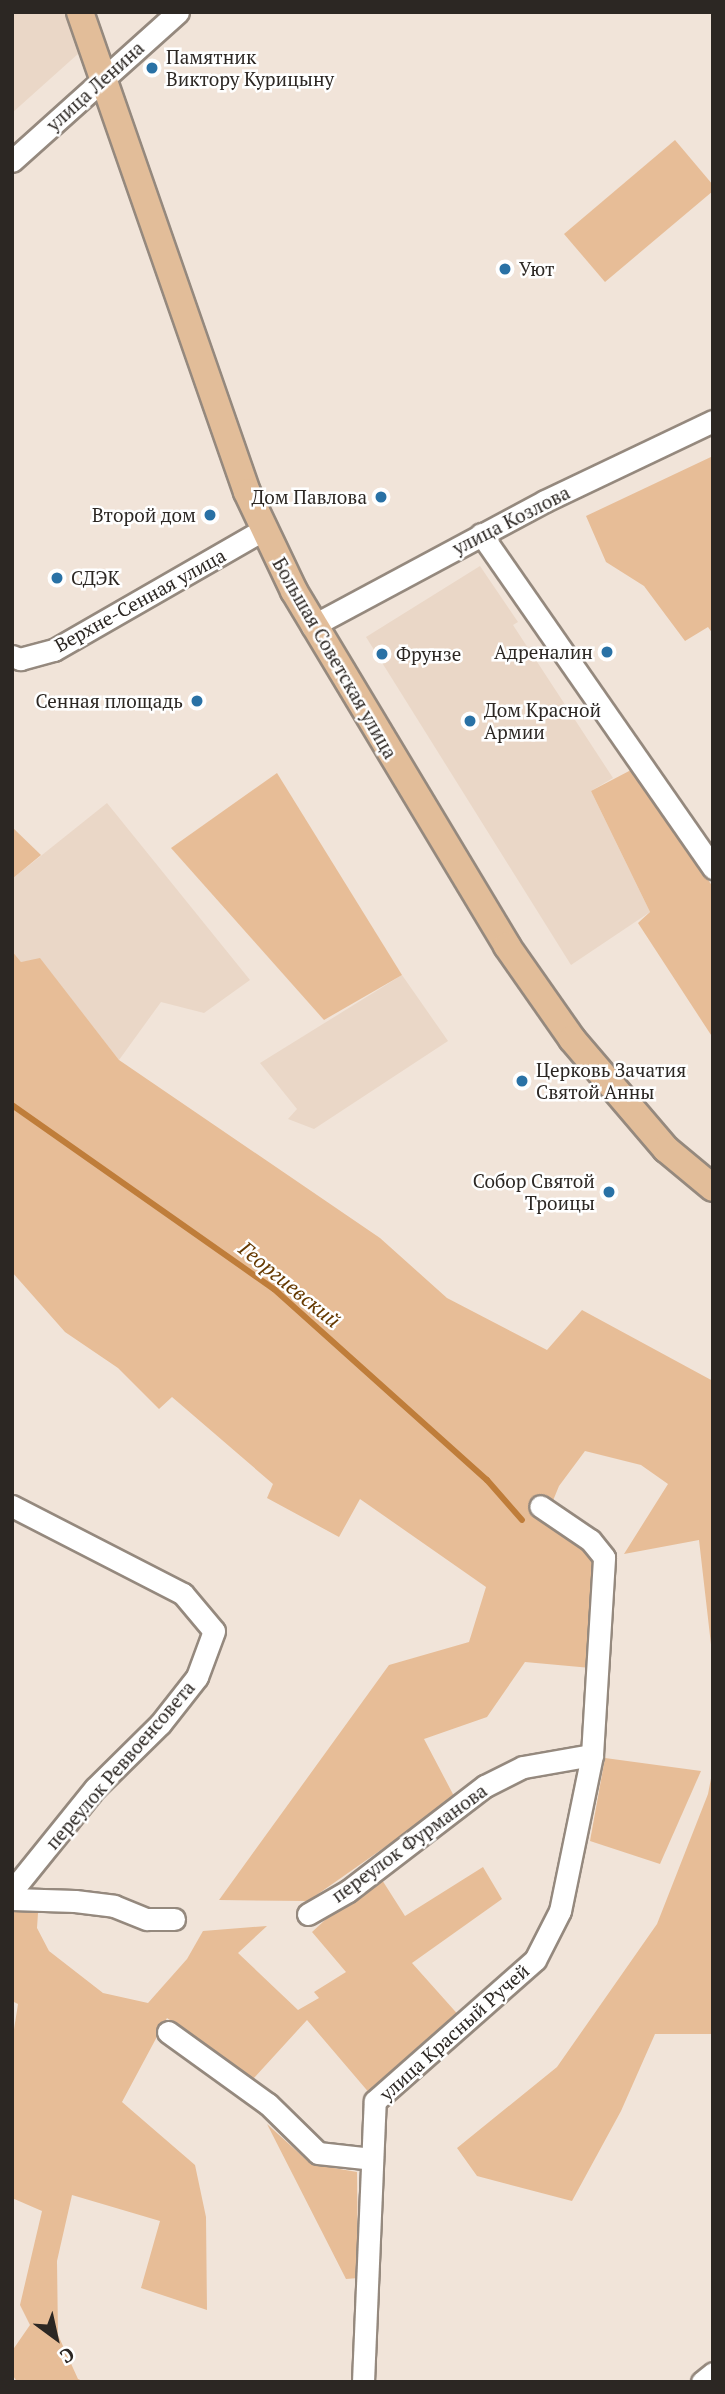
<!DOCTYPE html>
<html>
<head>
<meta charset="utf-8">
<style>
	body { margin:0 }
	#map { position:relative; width:725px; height:2394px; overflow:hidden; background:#f1e4d9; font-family:"PT Serif",serif }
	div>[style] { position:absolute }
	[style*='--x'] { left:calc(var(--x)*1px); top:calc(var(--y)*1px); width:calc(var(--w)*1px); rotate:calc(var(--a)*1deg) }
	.built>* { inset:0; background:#ead7c7 }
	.green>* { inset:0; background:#e7bd97 }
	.stream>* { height:6px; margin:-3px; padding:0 3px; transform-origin:3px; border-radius:3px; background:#bf7d3a }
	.roads { filter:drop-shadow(2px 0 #95897e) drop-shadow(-2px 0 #95897e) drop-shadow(0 2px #95897e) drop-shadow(0 -2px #95897e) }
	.minor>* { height:21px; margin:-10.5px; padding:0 10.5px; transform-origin:10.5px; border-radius:10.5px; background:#fff }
	.major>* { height:26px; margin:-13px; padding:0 13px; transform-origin:13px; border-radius:13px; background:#e2bd99 }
	.dots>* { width:19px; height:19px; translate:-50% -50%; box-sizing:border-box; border:4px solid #fff; border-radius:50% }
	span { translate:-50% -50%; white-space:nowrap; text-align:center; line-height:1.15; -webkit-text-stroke:5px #fff; paint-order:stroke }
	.poi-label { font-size:19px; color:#2c2723 }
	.left { translate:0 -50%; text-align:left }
	.right { translate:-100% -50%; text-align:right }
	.street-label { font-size:19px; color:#2c2723 }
	.water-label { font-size:21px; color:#653901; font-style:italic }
	.frame { position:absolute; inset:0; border:14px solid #2c2723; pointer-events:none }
	.north { position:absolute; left:21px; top:2303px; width:70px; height:70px; -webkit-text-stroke:5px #fff; paint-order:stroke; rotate:147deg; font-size:19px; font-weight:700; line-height:28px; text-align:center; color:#2c2723 }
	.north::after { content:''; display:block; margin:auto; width:24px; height:32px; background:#2c2723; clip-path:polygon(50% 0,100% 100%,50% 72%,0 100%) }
</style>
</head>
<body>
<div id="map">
	<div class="built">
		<div style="clip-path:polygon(12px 12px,65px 12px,79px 53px,12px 113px)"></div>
		<div style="clip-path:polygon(480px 566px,518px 622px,513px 625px,613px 778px,591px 791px,650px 912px,571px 965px,366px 637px)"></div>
		<div style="clip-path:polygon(107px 803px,250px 980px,204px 1013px,161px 1002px,119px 1060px,40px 959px,21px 962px,12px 951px,12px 879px)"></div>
		<div style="clip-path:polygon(402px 975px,448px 1041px,314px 1129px,288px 1119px,297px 1109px,260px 1063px)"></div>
	</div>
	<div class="green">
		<div style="clip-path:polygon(675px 140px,713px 185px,713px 191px,605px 282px,564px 234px)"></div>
		<div style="clip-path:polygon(713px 456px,713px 634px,708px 627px,685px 641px,644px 586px,606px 562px,586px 516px)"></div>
		<div style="clip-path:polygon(631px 770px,713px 887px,713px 1038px,638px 923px,650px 912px,591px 791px)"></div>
		<div style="clip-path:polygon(277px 773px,402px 975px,324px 1020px,171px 848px)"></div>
		<div style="clip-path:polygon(12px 827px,41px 855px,12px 879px)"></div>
		<div style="clip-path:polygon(12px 951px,21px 962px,40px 958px,119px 1060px,380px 1238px,447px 1298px,547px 1350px,582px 1310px,713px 1381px,713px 1662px,699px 1540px,624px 1554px,668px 1484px,641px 1465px,585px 1451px,559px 1486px,552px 1503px,531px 1515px,598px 1560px,591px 1668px,525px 1662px,487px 1717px,424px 1739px,455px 1798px,308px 1901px,219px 1900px,389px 1665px,469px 1642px,486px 1587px,360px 1499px,339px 1537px,267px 1498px,273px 1484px,172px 1397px,159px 1409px,118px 1368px,65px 1332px,12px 1272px)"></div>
		<div style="clip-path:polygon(605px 1758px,701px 1771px,660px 1864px,590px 1841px)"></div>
		<div style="clip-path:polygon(713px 1768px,713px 2034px,655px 2034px,621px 2111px,572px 2201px,477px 2176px,457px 2148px,557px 2067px,657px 1924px,708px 1794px)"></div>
		<div style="clip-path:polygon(483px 1867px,502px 1899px,412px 1963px,462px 2019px,371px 2095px,307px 2020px,253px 2079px,167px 2018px,122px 2102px,195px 2165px,206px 2217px,207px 2310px,141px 2288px,160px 2221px,72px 2195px,57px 2261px,58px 2335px,78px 2379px,85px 2382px,17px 2382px,12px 2374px,12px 2351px,30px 2325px,20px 2305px,42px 2211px,12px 2198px,12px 2042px,18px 2004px,12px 2001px,12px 1911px,38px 1913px,37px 1928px,49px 1951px,103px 1993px,148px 2003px,187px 1959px,203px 1931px,267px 1926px,238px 1953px,298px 2010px,319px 1998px,314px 1992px,346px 1972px,312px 1932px,377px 1872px,405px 1916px)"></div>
		<div style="clip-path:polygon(267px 2124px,311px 2164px,357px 2172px,358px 2278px,346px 2279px)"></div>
	</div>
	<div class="stream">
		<div style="--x:12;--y:1105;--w:320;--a:35.1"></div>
		<div style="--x:274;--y:1289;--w:286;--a:41.9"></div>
		<div style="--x:487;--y:1480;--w:53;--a:48.8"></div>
	</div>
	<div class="roads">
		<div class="minor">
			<div style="--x:12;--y:161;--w:223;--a:-41.9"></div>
			<div style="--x:481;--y:534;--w:407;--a:55.2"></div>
			<div style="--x:312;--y:626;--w:264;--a:-28.2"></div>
			<div style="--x:545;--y:501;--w:186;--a:-25.5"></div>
			<div style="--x:12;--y:656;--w:9;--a:21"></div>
			<div style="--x:20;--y:659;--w:35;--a:-15"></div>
			<div style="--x:54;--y:650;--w:241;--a:-29.9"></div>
			<div style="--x:12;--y:1506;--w:192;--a:27.2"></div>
			<div style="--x:183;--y:1594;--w:48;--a:50"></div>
			<div style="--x:214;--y:1631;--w:49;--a:110.3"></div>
			<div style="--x:197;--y:1677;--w:60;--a:128.2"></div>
			<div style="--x:160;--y:1724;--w:91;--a:135.4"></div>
			<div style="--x:95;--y:1788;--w:132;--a:128.9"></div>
			<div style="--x:12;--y:1899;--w:63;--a:1.8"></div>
			<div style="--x:75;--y:1901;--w:39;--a:7"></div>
			<div style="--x:114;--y:1906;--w:35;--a:22"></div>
			<div style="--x:147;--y:1919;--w:27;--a:0"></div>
			<div style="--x:308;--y:1914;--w:46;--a:-29.9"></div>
			<div style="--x:348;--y:1891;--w:173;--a:-37.5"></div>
			<div style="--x:485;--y:1786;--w:42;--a:-26.6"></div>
			<div style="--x:523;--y:1767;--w:70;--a:-9.9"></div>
			<div style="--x:168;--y:2032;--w:123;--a:35.8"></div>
			<div style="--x:268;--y:2104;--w:70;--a:44.4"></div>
			<div style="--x:318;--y:2153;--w:54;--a:6.3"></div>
			<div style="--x:363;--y:2382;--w:281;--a:-87.6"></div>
			<div style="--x:375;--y:2101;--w:213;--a:-41.4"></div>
			<div style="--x:535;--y:1960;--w:55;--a:-63"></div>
			<div style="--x:560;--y:1911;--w:159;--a:-78.4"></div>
			<div style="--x:592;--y:1755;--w:198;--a:-86.5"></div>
			<div style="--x:604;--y:1557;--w:22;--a:-129"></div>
			<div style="--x:590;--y:1540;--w:60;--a:-145.8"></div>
			<div style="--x:702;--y:2382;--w:14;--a:-39"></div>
		</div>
		<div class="major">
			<div style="--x:80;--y:12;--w:508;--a:70.82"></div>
			<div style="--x:247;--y:492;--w:110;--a:64.6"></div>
			<div style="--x:294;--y:591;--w:414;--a:59"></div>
			<div style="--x:507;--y:946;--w:113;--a:55"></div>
			<div style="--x:572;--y:1039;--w:145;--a:49.5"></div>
			<div style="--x:666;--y:1149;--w:61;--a:39.7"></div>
		</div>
	</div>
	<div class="dots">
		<div style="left:152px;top:68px;background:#2971a5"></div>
		<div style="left:505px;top:269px;background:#2971a5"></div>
		<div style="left:381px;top:497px;background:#2971a5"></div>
		<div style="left:210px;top:515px;background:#2971a5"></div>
		<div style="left:57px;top:578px;background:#2971a5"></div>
		<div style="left:607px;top:652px;background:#2971a5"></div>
		<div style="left:382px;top:654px;background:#2971a5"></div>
		<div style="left:197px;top:701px;background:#2971a5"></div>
		<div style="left:470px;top:721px;background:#2971a5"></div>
		<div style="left:522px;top:1081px;background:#2971a5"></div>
		<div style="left:609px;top:1192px;background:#2971a5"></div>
	</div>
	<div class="poi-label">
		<span class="left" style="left:166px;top:68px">Памятник<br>Виктору Курицыну</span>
		<span class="left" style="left:519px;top:269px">Уют</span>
		<span class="right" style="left:367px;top:497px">Дом Павлова</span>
		<span class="right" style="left:196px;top:515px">Второй дом</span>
		<span class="left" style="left:71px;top:578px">СДЭК</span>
		<span class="right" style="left:593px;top:652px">Адреналин</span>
		<span class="left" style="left:396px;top:654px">Фрунзе</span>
		<span class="right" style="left:183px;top:701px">Сенная площадь</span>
		<span class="left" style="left:484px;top:721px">Дом Красной<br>Армии</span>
		<span class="left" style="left:536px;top:1081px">Церковь Зачатия<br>Святой Анны</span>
		<span class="right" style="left:595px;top:1192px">Собор Святой<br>Троицы</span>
	</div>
	<div class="street-label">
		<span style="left:95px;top:86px;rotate:-42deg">улица Ленина</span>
		<span style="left:511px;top:520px;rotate:-27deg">улица Козлова</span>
		<span style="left:140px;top:600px;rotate:-29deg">Верхне-Сенная улица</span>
		<span style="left:335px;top:658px;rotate:60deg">Большая Советская улица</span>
		<span style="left:120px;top:1765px;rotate:-49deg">переулок Реввоенсовета</span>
		<span style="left:409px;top:1843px;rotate:-36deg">переулок Фурманова</span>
		<span style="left:454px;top:2032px;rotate:-42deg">улица Красный Ручей</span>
	</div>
	<div class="water-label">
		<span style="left:290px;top:1284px;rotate:39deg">Георгиевский</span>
	</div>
	<div class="frame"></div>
	<div class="north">С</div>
</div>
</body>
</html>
